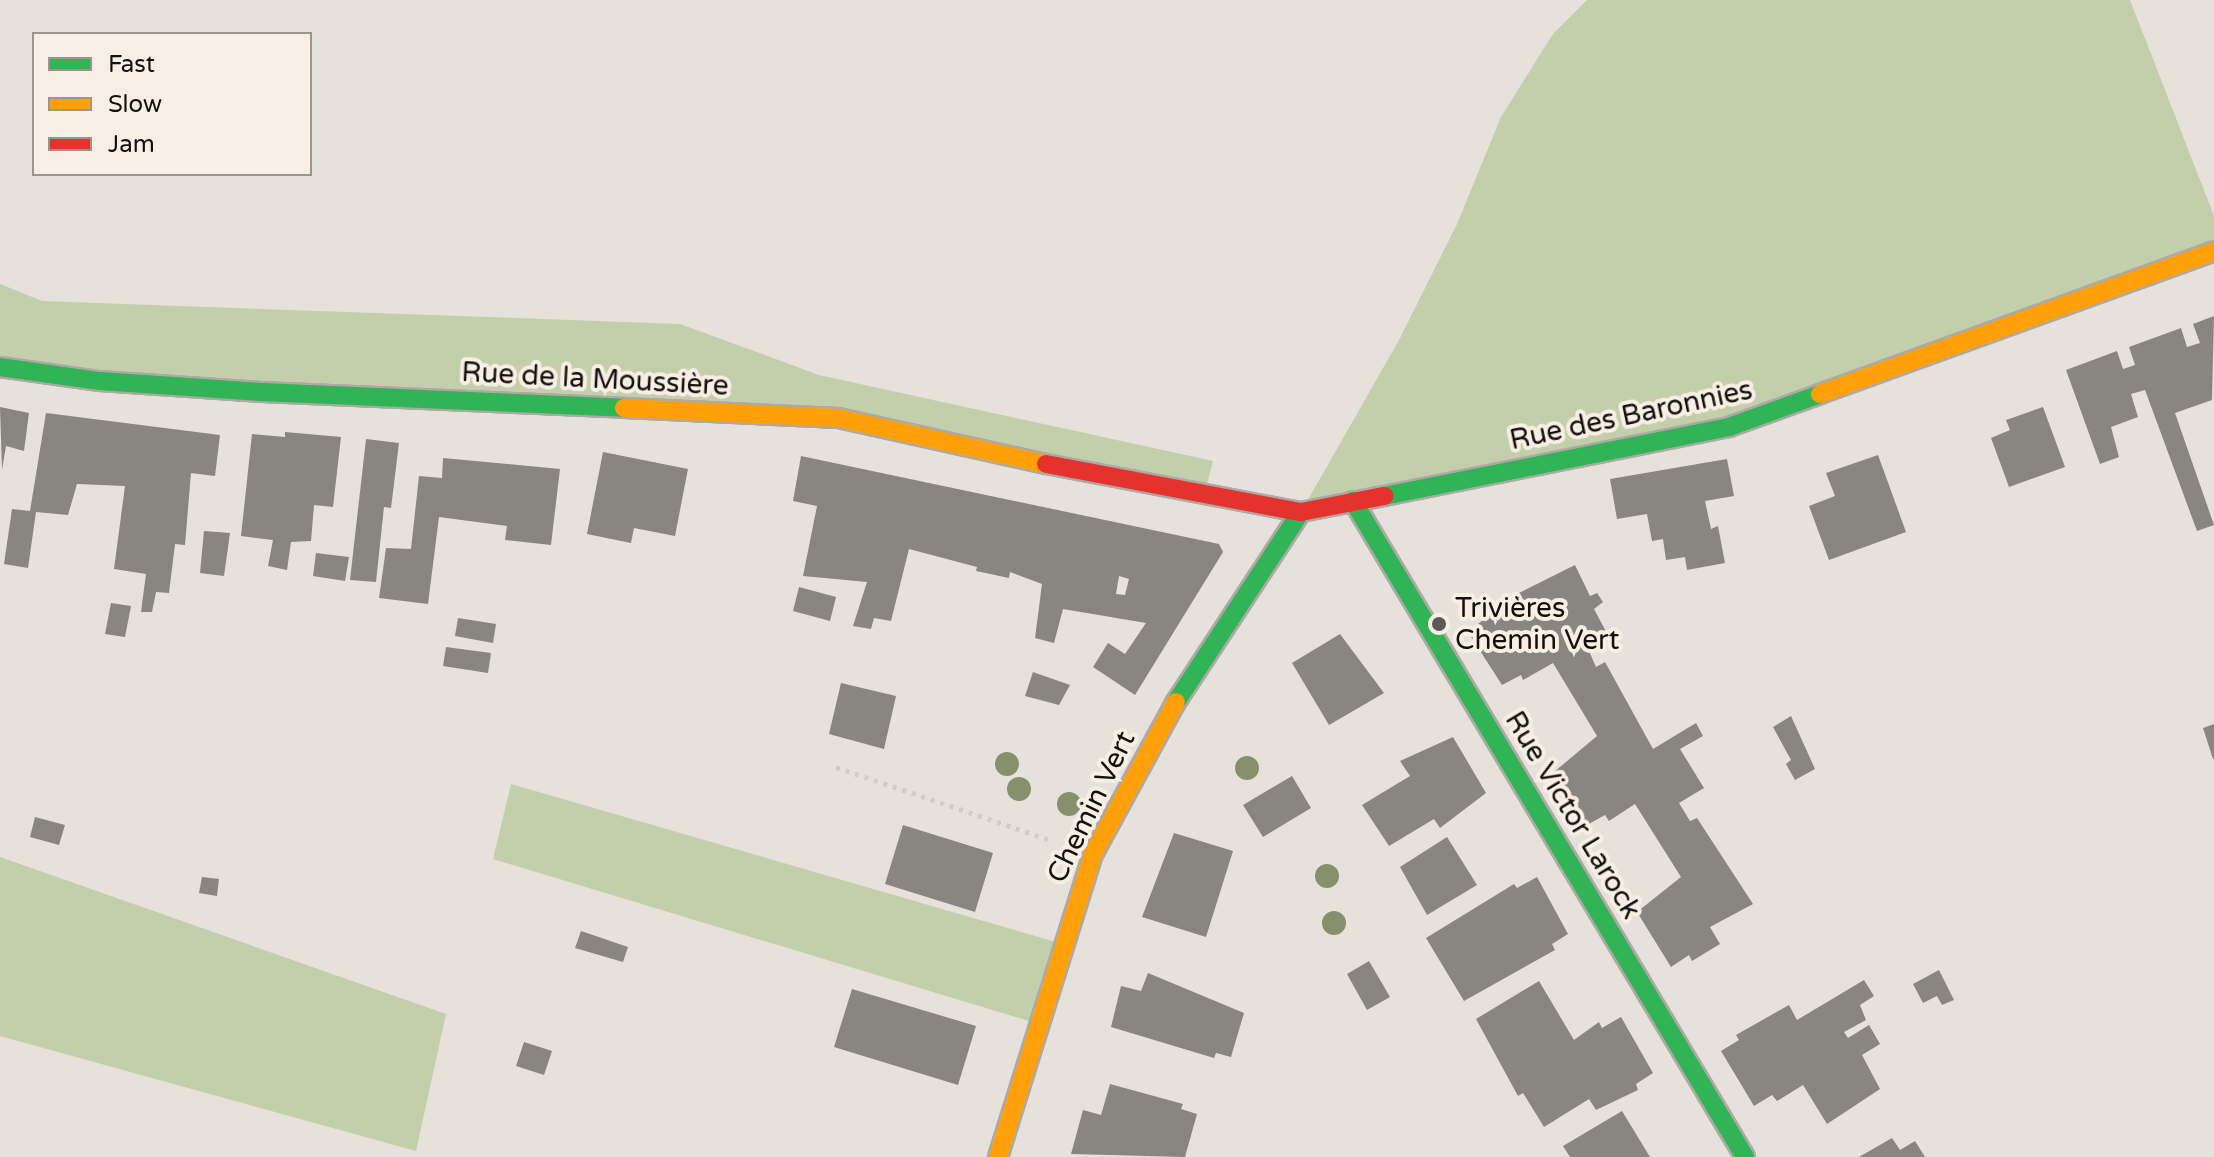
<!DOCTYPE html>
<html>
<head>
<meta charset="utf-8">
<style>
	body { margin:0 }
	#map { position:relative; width:2214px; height:1157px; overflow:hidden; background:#e6e1db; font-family:"Varela Round",sans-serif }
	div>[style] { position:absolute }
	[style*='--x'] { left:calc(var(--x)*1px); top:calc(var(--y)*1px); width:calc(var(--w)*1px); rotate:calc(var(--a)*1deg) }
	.green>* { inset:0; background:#c3ceab }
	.building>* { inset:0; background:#898581 }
	.path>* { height:5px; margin-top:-2.5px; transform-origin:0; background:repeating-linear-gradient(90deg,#cecdcc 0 4px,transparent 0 10px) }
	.roads { filter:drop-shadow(2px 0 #ada9a5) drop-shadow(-2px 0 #ada9a5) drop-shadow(0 2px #ada9a5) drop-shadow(0 -2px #ada9a5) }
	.fast>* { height:18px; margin:-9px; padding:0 9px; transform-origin:9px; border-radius:9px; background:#30b455 }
	.slow>* { height:18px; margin:-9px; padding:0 9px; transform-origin:9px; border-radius:9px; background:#ff9f0a }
	.jam>* { height:18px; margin:-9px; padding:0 9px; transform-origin:9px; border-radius:9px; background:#e5322d }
	.trees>* { width:24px; height:24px; margin:-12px; border-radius:50%; background:#86906c }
	.dots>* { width:22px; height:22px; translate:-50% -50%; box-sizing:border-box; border:4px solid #f7eee4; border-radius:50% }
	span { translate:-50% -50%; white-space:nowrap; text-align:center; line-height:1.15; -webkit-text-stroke:8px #f7eee4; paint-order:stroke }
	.street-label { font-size:28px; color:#13100d }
	.poi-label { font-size:28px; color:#13100d }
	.left { translate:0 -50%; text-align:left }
	.legend { position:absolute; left:32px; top:32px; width:280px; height:144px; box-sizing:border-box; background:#f7eee4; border:2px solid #9c958e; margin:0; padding:10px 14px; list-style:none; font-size:24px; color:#13100d }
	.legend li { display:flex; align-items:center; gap:16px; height:40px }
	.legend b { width:40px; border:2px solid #9c958e }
</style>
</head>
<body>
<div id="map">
	<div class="green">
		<div style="clip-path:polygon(1587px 0,2130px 0,2214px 216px,2214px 251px,1729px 427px,1301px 512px,1399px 340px,1457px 224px,1501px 117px,1553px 34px)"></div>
		<div style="clip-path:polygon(0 284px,42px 301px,680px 324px,819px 375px,1213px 461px,1204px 496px,838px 418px,0 367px)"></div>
		<div style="clip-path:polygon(511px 784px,1063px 944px,1039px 1024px,493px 859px)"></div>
		<div style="clip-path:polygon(0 857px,446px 1014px,416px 1151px,0 1036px)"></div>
	</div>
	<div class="building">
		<div style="clip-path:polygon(2214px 316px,2212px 400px,2175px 413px,2214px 525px,2197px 531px,2145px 390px,2131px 394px,2138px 417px,2111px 427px,2119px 457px,2100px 464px,2066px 370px,2117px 351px,2123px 369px,2135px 365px,2129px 347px,2181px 328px,2187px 347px,2200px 343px,2193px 324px)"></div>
		<div style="clip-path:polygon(0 407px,29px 413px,24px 451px,6px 446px,2px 470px)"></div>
		<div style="clip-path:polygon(2043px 407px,2065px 467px,2009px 487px,1991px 438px,2010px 430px,2006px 420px)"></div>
		<div style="clip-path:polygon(46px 413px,220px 435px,215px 476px,191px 473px,185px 545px,175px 544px,169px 593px,156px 592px,152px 612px,141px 612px,146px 574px,114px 569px,125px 486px,77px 484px,68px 515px,36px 512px,28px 568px,4px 564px,12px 509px,30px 511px)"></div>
		<div style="clip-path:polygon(285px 432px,341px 437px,333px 507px,314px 505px,311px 541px,291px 542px,287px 570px,268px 566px,273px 540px,241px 536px,252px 434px,285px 437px)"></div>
		<div style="clip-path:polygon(366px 439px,399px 443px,391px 508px,384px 507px,376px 582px,350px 580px)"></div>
		<div style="clip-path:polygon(603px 452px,688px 469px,675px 536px,634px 528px,631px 543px,587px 534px)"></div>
		<div style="clip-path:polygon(1878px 455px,1906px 532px,1829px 560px,1809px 506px,1835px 496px,1826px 473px)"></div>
		<div style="clip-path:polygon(evenodd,801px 456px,1219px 544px,1223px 552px,1135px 695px,1093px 667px,1108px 643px,1125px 654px,1146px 623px,1063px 609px,1054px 643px,1035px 638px,1042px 584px,1010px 572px,1009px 578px,976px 571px,977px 567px,909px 549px,891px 621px,874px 618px,871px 629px,853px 626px,867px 582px,803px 576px,817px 506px,793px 501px,801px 456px,1119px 576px,1129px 579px,1125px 595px,1116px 594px,1119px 576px)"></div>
		<div style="clip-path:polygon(443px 458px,560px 469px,551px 545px,505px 540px,507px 526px,439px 517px,428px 604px,379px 598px,386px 548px,411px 549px,419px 476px,442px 478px)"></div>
		<div style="clip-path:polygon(1727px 459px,1734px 496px,1705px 501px,1711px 529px,1718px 526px,1725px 563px,1687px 570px,1685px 557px,1666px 560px,1663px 539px,1652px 541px,1647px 514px,1617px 519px,1610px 479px)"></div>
		<div style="clip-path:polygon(204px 531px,230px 533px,224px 576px,200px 573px)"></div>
		<div style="clip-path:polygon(316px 553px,349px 557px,345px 581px,313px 576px)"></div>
		<div style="clip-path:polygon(1575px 565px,1590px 596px,1597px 593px,1603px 602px,1594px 609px,1610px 639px,1589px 651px,1596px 667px,1605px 662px,1653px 749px,1696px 723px,1703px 736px,1680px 749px,1704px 788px,1679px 803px,1690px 821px,1697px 818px,1753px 904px,1710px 927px,1720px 944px,1692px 961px,1689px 955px,1671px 967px,1637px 912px,1681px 877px,1635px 804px,1609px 821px,1605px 815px,1587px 825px,1554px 772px,1597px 736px,1553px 663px,1523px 680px,1521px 675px,1502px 685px,1468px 632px,1513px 596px)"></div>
		<div style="clip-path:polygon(799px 587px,836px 597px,830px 621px,793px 611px)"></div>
		<div style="clip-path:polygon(111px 603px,131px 606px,125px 637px,105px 634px)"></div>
		<div style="clip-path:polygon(458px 618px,496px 624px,493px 643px,455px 636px)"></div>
		<div style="clip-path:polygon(1340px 634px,1384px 693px,1329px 725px,1292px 663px)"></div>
		<div style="clip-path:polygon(446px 647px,491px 653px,488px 673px,443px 666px)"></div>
		<div style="clip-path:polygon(1033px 672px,1070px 685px,1059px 705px,1025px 696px)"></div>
		<div style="clip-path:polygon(841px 683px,896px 696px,884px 749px,829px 734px)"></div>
		<div style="clip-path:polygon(1791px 716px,1815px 769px,1795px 780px,1786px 764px,1791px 760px,1773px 727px)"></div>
		<div style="clip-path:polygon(2214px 724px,2214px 759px,2213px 759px,2203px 728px)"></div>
		<div style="clip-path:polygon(1453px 737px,1486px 793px,1440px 828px,1434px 819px,1389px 846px,1362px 805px,1410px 776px,1400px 761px)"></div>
		<div style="clip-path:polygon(1292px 776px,1311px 808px,1263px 837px,1243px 805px)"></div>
		<div style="clip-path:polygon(35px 817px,65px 825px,59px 845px,30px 837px)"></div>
		<div style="clip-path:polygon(903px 825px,993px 853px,975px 912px,885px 884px)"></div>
		<div style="clip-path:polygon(1174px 833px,1233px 851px,1206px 937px,1142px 917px)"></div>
		<div style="clip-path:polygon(1447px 837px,1477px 885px,1427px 915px,1400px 867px)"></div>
		<div style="clip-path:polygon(202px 877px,219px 879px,217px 896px,199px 893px)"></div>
		<div style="clip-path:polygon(1537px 877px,1568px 934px,1552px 944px,1555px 950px,1464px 1001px,1426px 938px,1514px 884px,1517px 888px)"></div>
		<div style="clip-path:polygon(581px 931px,628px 947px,623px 962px,575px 948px)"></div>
		<div style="clip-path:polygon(1369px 961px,1390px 997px,1367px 1010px,1347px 974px)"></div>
		<div style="clip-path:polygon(1939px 970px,1954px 1000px,1942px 1005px,1937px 996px,1923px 1003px,1913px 984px)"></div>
		<div style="clip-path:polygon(1148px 973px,1244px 1013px,1231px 1057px,1216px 1053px,1214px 1058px,1111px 1027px,1121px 986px,1141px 991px)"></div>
		<div style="clip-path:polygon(1864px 980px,1874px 996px,1860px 1005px,1866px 1020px,1844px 1032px,1848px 1038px,1869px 1025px,1880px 1044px,1862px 1055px,1880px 1089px,1827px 1124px,1803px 1085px,1777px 1101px,1772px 1095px,1754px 1106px,1721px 1051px,1739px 1040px,1736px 1035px,1789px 1005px,1797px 1020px)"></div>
		<div style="clip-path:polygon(1539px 981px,1574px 1040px,1599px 1022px,1602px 1028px,1621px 1017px,1653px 1073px,1636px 1084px,1638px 1090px,1596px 1110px,1589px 1099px,1544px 1127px,1523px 1093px,1518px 1096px,1476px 1019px)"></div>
		<div style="clip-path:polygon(852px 989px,976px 1026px,958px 1085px,834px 1047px)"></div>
		<div style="clip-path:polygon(524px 1042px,552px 1051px,544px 1075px,516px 1066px)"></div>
		<div style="clip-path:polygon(1110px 1084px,1183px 1104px,1181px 1109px,1197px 1114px,1185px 1157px,1071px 1154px,1083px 1110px,1101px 1115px)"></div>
		<div style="clip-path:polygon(1622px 1111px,1650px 1157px,1570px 1157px,1563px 1146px)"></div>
		<div style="clip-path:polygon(1892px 1138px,1900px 1150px,1915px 1141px,1925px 1157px,1859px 1157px)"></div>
	</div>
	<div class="path">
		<div style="--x:836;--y:767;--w:227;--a:18.8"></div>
	</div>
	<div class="roads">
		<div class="fast">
			<div style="--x:0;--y:367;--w:101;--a:8"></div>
			<div style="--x:100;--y:381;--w:162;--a:3.9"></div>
			<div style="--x:262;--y:392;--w:362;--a:2.5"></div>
			<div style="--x:1384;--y:496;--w:352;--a:-11.3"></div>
			<div style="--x:1729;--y:427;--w:97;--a:-19.9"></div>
			<div style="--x:1353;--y:501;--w:764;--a:59.14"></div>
			<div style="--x:1176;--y:702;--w:227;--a:-56.7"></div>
		</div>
		<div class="slow">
			<div style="--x:1820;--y:394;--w:419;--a:-19.9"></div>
			<div style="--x:624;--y:408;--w:214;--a:2.7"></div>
			<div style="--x:838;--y:418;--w:213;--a:12.5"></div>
			<div style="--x:998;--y:1157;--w:318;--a:-72.6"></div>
			<div style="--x:1093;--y:854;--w:173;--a:-61.4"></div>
		</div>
		<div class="jam">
			<div style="--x:1046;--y:464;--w:259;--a:10.7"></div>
			<div style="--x:1301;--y:512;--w:85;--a:-10.9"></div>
		</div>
	</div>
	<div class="trees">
		<div style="left:1007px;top:764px"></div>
		<div style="left:1247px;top:768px"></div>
		<div style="left:1019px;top:789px"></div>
		<div style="left:1069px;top:804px"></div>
		<div style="left:1327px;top:876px"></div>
		<div style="left:1334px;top:923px"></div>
	</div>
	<div class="dots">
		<div style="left:1439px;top:624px;background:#5d5955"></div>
	</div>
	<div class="street-label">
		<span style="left:595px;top:379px;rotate:3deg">Rue de la Moussière</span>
		<span style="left:1631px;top:415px;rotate:-12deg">Rue des Baronnies</span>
		<span style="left:1091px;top:807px;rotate:-64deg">Chemin Vert</span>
		<span style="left:1573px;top:815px;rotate:59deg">Rue Victor Larock</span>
	</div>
	<div class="poi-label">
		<span class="left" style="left:1455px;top:624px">Trivières<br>Chemin Vert</span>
	</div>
	<ul class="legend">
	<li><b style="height:10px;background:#30b455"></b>Fast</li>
	<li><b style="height:10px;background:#ff9f0a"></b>Slow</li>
	<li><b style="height:10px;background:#e5322d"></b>Jam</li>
	</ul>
</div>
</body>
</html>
